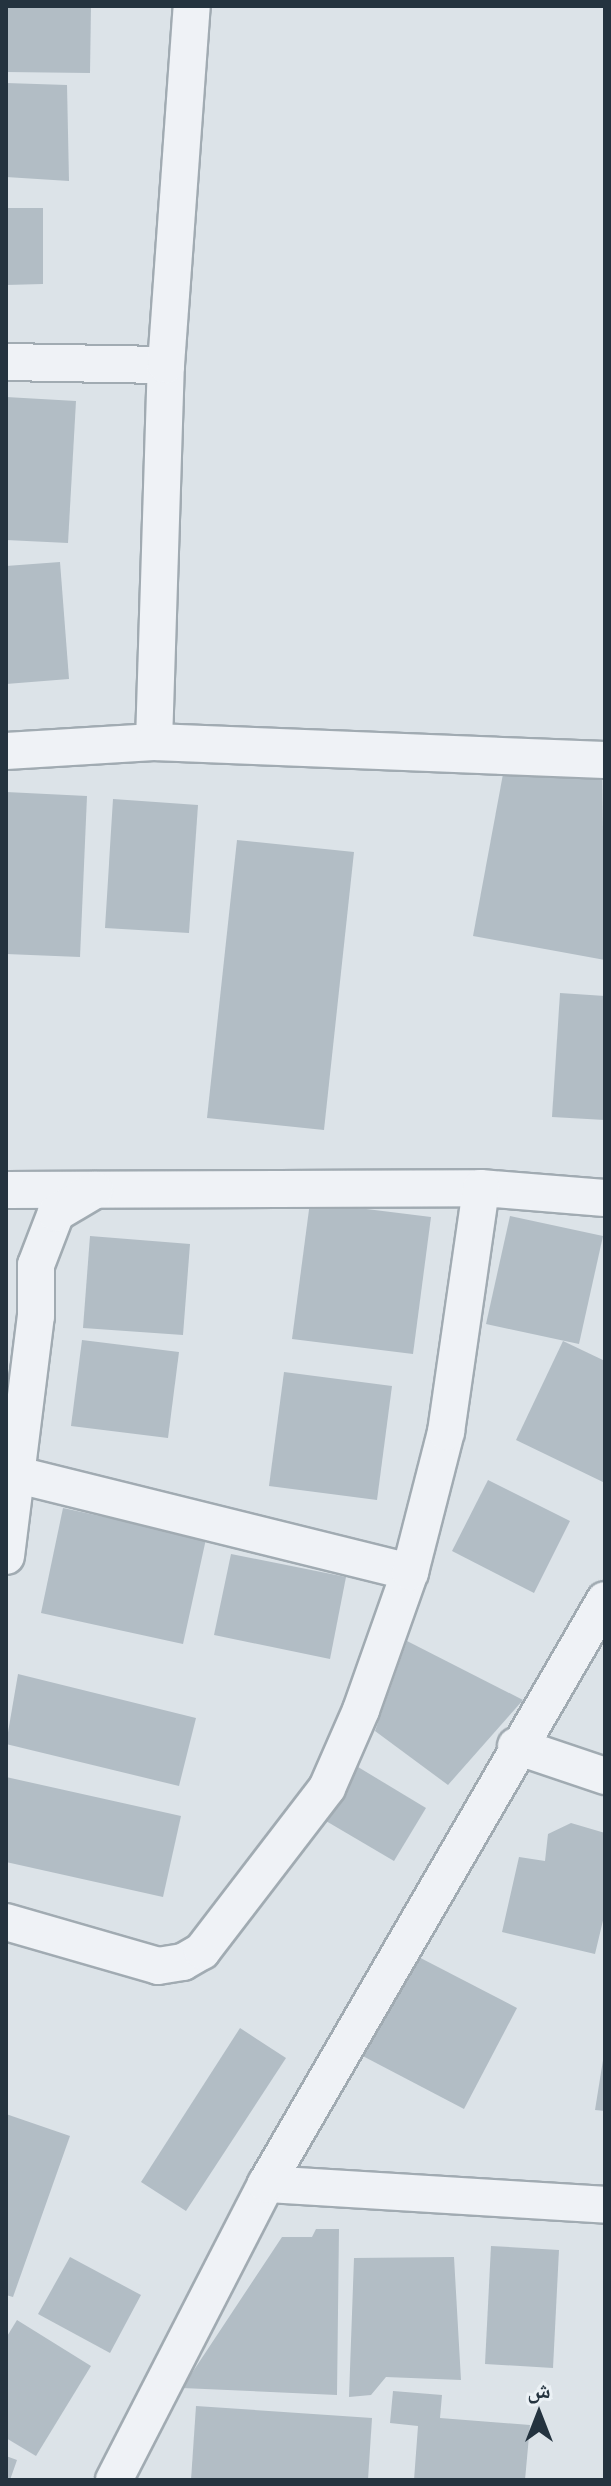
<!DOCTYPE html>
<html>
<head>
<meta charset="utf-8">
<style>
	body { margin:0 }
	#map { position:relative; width:611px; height:2486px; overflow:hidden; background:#dce3e8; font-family:Quicksand,"Noto Naskh Arabic",sans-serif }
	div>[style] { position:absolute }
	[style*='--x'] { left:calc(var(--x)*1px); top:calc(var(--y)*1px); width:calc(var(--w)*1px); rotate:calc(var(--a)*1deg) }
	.building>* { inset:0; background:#b2bdc5 }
	.roads { filter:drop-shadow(2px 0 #a1abb2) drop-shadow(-2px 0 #a1abb2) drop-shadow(0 2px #a1abb2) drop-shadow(0 -2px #a1abb2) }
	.minor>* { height:36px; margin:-18px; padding:0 18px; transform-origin:18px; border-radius:18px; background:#eff2f6 }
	span { translate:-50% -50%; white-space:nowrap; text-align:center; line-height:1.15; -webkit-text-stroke:7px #ebf1f5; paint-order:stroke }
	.frame { position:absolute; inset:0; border:8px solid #24333f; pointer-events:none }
	.north { position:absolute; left:499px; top:2374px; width:80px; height:80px; -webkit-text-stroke:6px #ebf1f5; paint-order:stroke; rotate:0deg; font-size:22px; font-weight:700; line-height:32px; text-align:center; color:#24333f }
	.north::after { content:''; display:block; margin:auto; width:28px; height:36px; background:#24333f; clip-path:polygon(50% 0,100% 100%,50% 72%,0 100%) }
</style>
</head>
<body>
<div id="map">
	<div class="building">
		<div style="clip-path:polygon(6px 6px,91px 6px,90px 73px,6px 72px)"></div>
		<div style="clip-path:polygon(6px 83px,67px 85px,69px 181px,6px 177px)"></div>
		<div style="clip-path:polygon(6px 208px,43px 208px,43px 284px,6px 285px)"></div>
		<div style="clip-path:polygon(6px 397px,76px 401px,68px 543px,6px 540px)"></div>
		<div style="clip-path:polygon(60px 562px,69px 679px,6px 684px,6px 566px)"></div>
		<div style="clip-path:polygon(602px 767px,605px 960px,473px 936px,503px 774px)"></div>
		<div style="clip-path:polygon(6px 792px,87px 796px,80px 957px,6px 954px)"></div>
		<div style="clip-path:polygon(113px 799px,198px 805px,189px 933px,105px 928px)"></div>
		<div style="clip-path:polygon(237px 840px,354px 852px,324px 1130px,207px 1118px)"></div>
		<div style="clip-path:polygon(560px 993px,605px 996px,605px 1120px,552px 1117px)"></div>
		<div style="clip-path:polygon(310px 1202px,431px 1217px,413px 1354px,292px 1339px)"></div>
		<div style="clip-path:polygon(510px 1216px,603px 1236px,579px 1344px,486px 1324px)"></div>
		<div style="clip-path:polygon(90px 1236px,190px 1244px,183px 1335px,83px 1328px)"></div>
		<div style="clip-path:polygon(82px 1340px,179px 1352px,168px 1438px,71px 1426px)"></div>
		<div style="clip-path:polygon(563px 1341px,605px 1361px,605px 1483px,516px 1440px)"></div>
		<div style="clip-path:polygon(284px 1372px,392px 1386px,377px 1500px,269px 1486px)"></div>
		<div style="clip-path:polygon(488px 1480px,570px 1521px,534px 1593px,452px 1551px)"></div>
		<div style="clip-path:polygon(63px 1508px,206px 1539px,183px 1644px,41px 1613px)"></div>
		<div style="clip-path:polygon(231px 1554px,346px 1577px,330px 1659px,214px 1635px)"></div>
		<div style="clip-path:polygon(407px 1641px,523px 1700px,448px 1785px,375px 1731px)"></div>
		<div style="clip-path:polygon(18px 1674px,196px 1718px,179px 1786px,6px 1744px)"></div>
		<div style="clip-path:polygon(358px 1767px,426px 1808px,394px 1861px,326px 1821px)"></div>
		<div style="clip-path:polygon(6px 1777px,181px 1816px,163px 1897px,6px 1862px)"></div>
		<div style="clip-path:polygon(571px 1823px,605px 1833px,605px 1912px,595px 1954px,502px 1932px,519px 1857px,545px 1861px,548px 1834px)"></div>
		<div style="clip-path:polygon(409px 1952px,517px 2008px,464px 2109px,357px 2053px)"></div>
		<div style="clip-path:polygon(240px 2028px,286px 2058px,186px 2211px,141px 2182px)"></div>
		<div style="clip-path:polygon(603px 2060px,605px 2060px,605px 2111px,595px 2110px)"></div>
		<div style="clip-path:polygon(6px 2114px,70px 2136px,13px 2297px,6px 2295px)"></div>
		<div style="clip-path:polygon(316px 2229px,339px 2229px,337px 2395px,182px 2388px,282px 2237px,312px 2237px)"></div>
		<div style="clip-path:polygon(491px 2246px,559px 2250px,553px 2368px,485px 2364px)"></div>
		<div style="clip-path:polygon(70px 2257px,141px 2295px,110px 2353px,38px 2314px)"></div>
		<div style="clip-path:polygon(454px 2257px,461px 2380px,386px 2377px,371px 2395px,349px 2397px,354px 2258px)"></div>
		<div style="clip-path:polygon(17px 2320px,91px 2366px,36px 2456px,6px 2438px,6px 2338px)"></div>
		<div style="clip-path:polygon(393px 2391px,442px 2395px,440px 2418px,530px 2425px,525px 2480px,414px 2480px,418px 2426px,390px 2423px)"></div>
		<div style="clip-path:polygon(196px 2406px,372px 2418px,368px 2480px,191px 2480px)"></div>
		<div style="clip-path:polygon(6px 2456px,17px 2460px,10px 2480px,6px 2480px)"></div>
	</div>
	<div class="roads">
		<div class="minor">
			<div style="--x:6;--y:362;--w:160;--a:1.1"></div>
			<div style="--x:154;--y:742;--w:377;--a:-88.2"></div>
			<div style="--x:166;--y:365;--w:360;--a:-85.9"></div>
			<div style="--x:6;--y:751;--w:148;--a:-3.5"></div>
			<div style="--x:154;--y:742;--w:451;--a:2.3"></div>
			<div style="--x:6;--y:1190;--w:475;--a:-0.2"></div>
			<div style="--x:481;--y:1188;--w:124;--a:4.6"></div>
			<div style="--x:18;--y:1475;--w:404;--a:13.9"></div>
			<div style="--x:6;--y:1556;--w:242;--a:-82.9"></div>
			<div style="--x:36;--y:1316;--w:51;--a:-90"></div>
			<div style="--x:36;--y:1265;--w:56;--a:-69"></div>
			<div style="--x:56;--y:1213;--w:45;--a:-30.5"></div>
			<div style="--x:516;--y:1746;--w:94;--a:18.6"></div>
			<div style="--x:6;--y:1922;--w:158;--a:16.1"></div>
			<div style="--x:158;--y:1966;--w:25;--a:-9"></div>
			<div style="--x:183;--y:1962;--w:22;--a:-30"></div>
			<div style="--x:202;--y:1951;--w:205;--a:-52.5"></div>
			<div style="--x:327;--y:1788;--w:85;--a:-66.4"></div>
			<div style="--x:361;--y:1710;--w:146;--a:-70.5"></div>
			<div style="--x:410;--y:1572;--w:145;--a:-75.6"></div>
			<div style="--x:446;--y:1432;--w:246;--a:-81.8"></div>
			<div style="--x:266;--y:2184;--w:340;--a:3.5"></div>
			<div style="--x:114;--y:2480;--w:333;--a:-62.8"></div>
			<div style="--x:266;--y:2184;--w:675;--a:-59.87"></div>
		</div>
	</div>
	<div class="frame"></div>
	<div class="north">ش</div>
</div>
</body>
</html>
